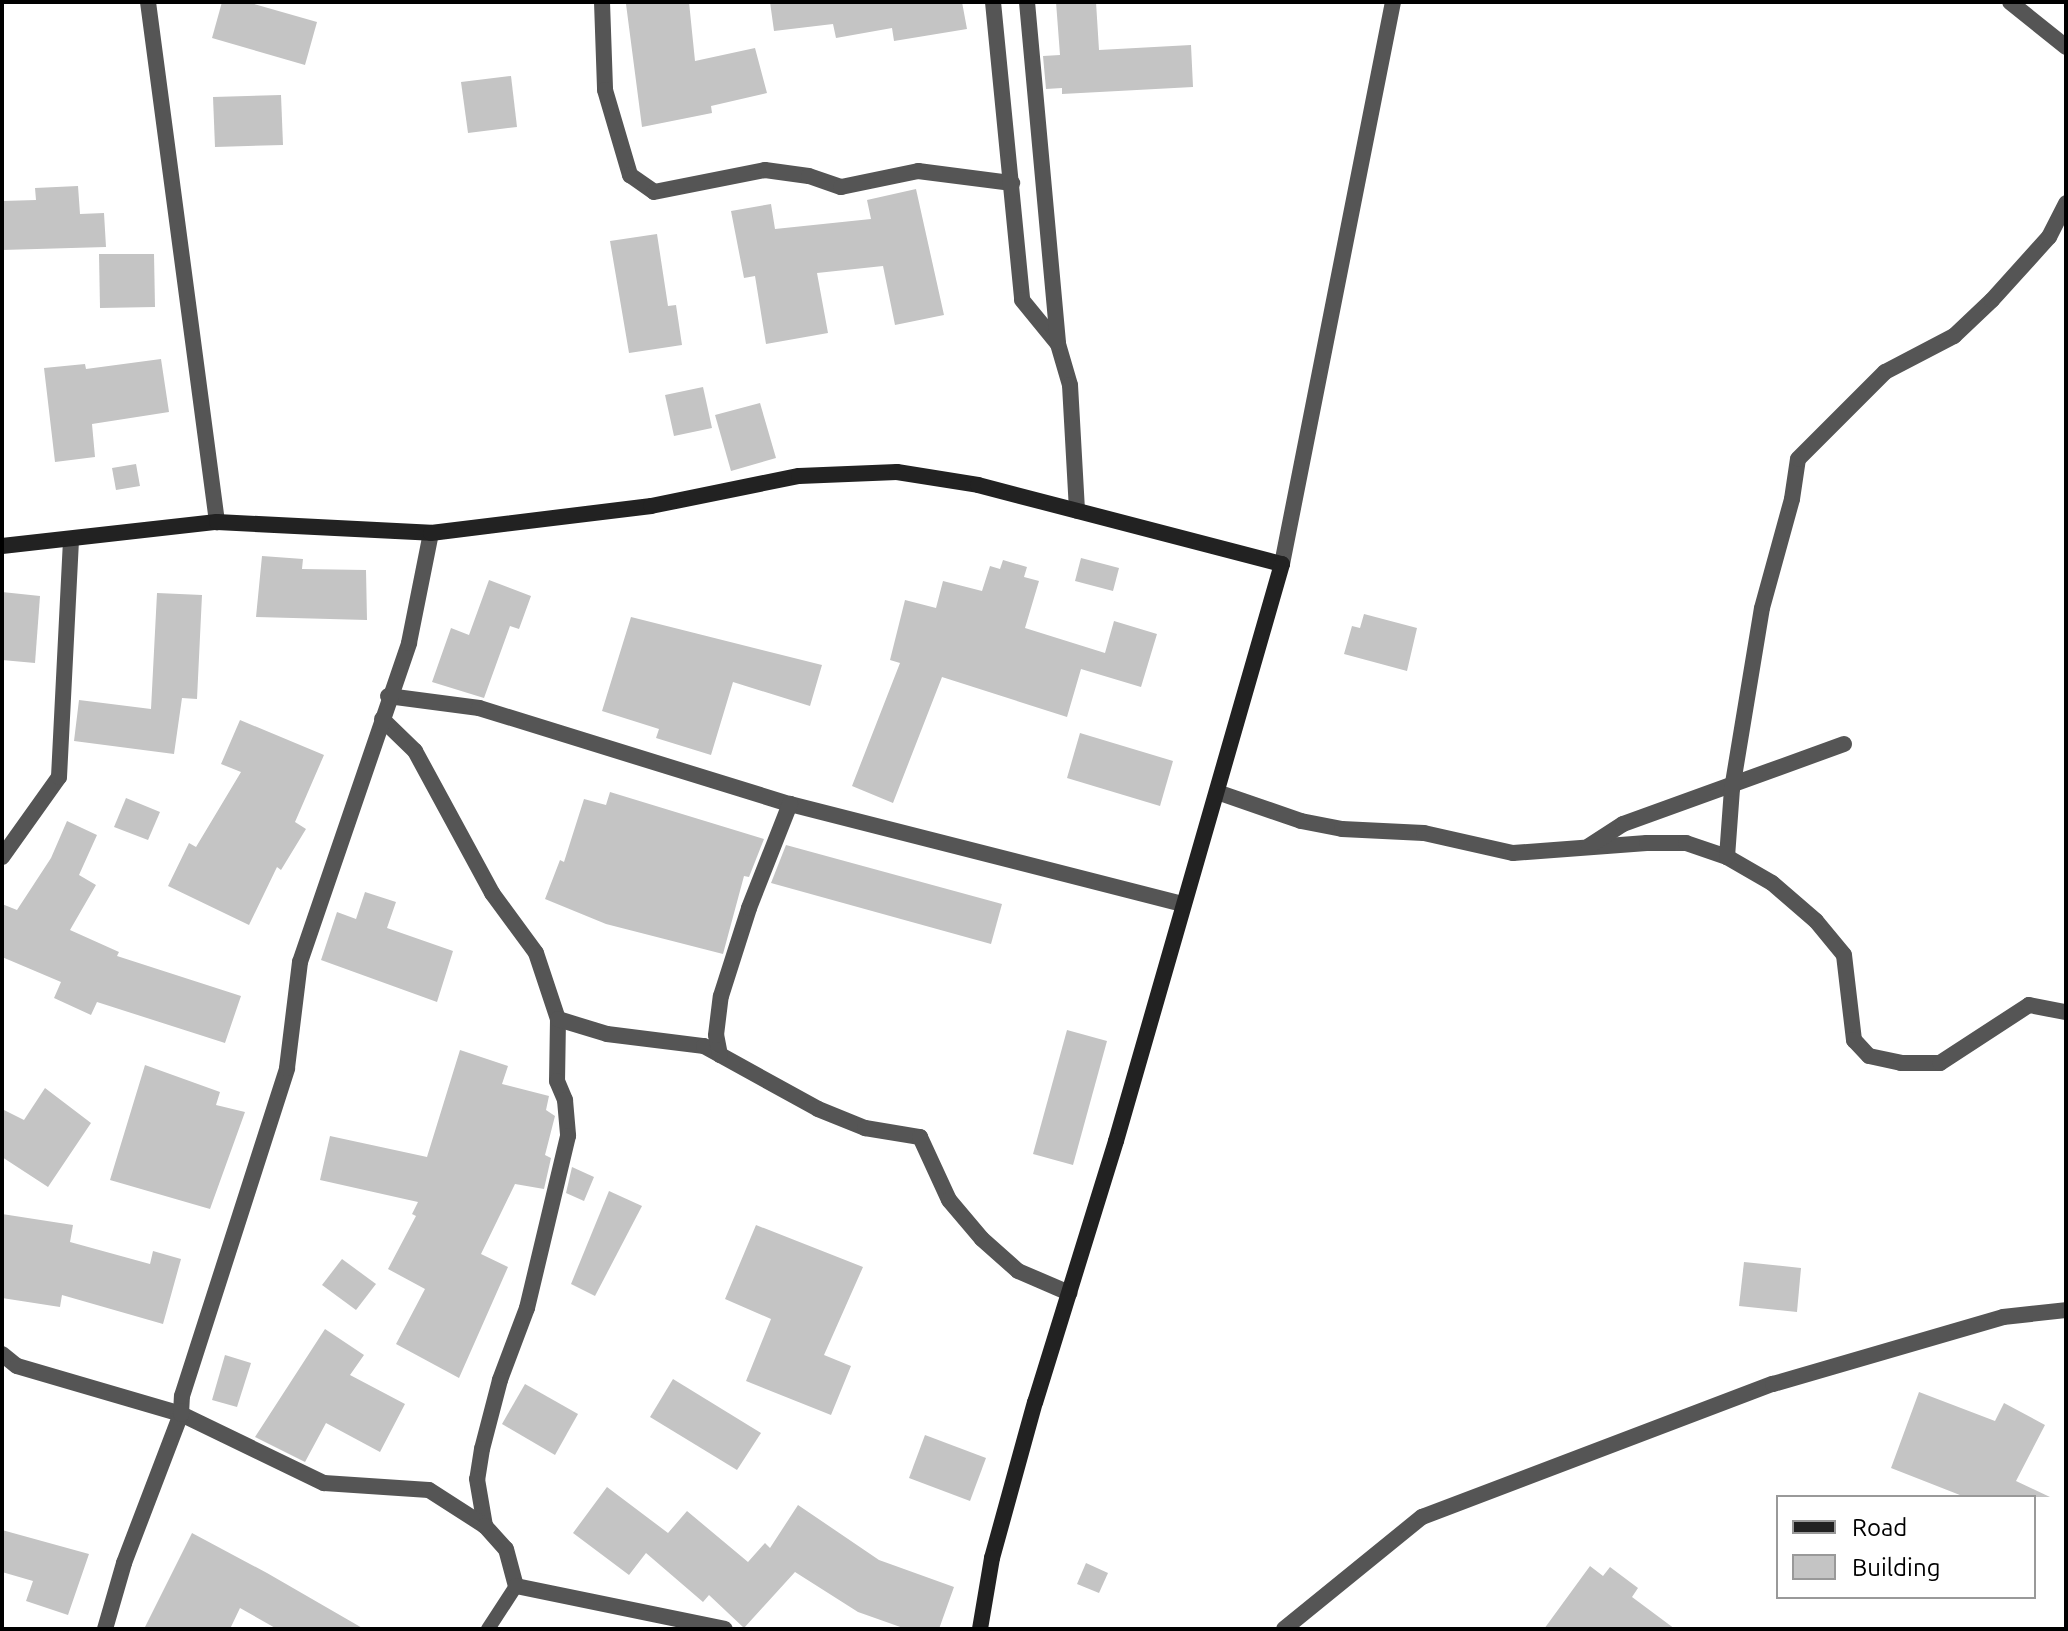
<!DOCTYPE html>
<html>
<head>
<meta charset="utf-8">
<style>
	body { margin:0 }
	#map { position:relative; width:2068px; height:1631px; overflow:hidden; background:#fff; font-family:Ubuntu,sans-serif }
	div>[style] { position:absolute }
	[style*='--x'] { left:calc(var(--x)*1px); top:calc(var(--y)*1px); width:calc(var(--w)*1px); rotate:calc(var(--a)*1deg) }
	.building>* { inset:0; background:#c4c4c4 }
	.lane>* { height:14px; margin:-7px; padding:0 7px; transform-origin:7px; border-radius:7px; background:#555 }
	.street>* { height:16px; margin:-8px; padding:0 8px; transform-origin:8px; border-radius:8px; background:#555 }
	.secondary>* { height:16px; margin:-8px; padding:0 8px; transform-origin:8px; border-radius:8px; background:#222 }
	span { translate:-50% -50%; white-space:nowrap; text-align:center; line-height:1.15; -webkit-text-stroke:7px #fff; paint-order:stroke }
	.frame { position:absolute; inset:0; border:4px solid #000; pointer-events:none }
	.legend { position:absolute; left:1776px; top:1495px; width:260px; height:104px; box-sizing:border-box; background:#fff; border:2px solid #999; margin:0; padding:10px 14px; list-style:none; font-size:24px; color:#000 }
	.legend li { display:flex; align-items:center; gap:16px; height:40px }
	.legend b { width:40px; border:2px solid #999 }
</style>
</head>
<body>
<div id="map">
	<div class="building">
		<div style="clip-path:polygon(222px 2px,247px 2px,317px 22px,305px 65px,212px 38px)"></div>
		<div style="clip-path:polygon(689px 2px,695px 61px,755px 48px,767px 93px,711px 106px,712px 113px,642px 127px,626px 4px)"></div>
		<div style="clip-path:polygon(770px 2px,962px 2px,967px 29px,894px 41px,892px 28px,836px 38px,833px 24px,774px 31px)"></div>
		<div style="clip-path:polygon(1056px 2px,1096px 2px,1099px 50px,1191px 45px,1193px 87px,1062px 94px,1062px 88px,1046px 89px,1043px 56px,1060px 55px)"></div>
		<div style="clip-path:polygon(511px 76px,517px 127px,468px 133px,461px 82px)"></div>
		<div style="clip-path:polygon(281px 95px,283px 145px,215px 147px,213px 97px)"></div>
		<div style="clip-path:polygon(78px 186px,80px 214px,104px 213px,106px 247px,2px 250px,2px 201px,36px 200px,35px 188px)"></div>
		<div style="clip-path:polygon(916px 189px,944px 315px,895px 325px,883px 266px,817px 273px,828px 333px,766px 344px,755px 276px,744px 278px,731px 211px,771px 204px,775px 229px,871px 219px,867px 200px)"></div>
		<div style="clip-path:polygon(657px 234px,668px 306px,676px 305px,682px 345px,629px 353px,610px 241px)"></div>
		<div style="clip-path:polygon(99px 254px,154px 254px,155px 307px,100px 308px)"></div>
		<div style="clip-path:polygon(161px 359px,169px 412px,92px 424px,95px 457px,55px 462px,44px 368px,85px 364px,86px 369px)"></div>
		<div style="clip-path:polygon(703px 387px,712px 428px,674px 436px,665px 395px)"></div>
		<div style="clip-path:polygon(760px 403px,776px 458px,731px 471px,715px 415px)"></div>
		<div style="clip-path:polygon(136px 464px,140px 486px,116px 490px,112px 468px)"></div>
		<div style="clip-path:polygon(262px 556px,303px 559px,302px 569px,366px 570px,367px 620px,256px 617px)"></div>
		<div style="clip-path:polygon(1081px 558px,1119px 568px,1113px 591px,1075px 581px)"></div>
		<div style="clip-path:polygon(1003px 560px,1027px 567px,1024px 577px,1039px 581px,1025px 628px,1105px 653px,1114px 621px,1157px 634px,1141px 687px,1081px 669px,1067px 717px,942px 677px,893px 803px,852px 786px,900px 663px,890px 660px,905px 600px,936px 608px,943px 581px,982px 591px,990px 566px,1000px 569px)"></div>
		<div style="clip-path:polygon(489px 580px,531px 596px,519px 629px,510px 626px,484px 698px,432px 682px,451px 628px,469px 635px)"></div>
		<div style="clip-path:polygon(2px 592px,40px 596px,35px 663px,2px 660px)"></div>
		<div style="clip-path:polygon(157px 593px,202px 595px,197px 699px,182px 698px,174px 754px,74px 741px,79px 700px,151px 709px)"></div>
		<div style="clip-path:polygon(1364px 614px,1417px 628px,1407px 671px,1344px 654px,1352px 626px,1360px 628px)"></div>
		<div style="clip-path:polygon(631px 617px,822px 665px,810px 706px,733px 682px,711px 755px,656px 738px,659px 729px,602px 711px)"></div>
		<div style="clip-path:polygon(240px 720px,324px 755px,295px 822px,306px 829px,281px 870px,277px 867px,249px 925px,168px 886px,189px 843px,196px 847px,241px 772px,221px 764px)"></div>
		<div style="clip-path:polygon(1080px 733px,1173px 761px,1160px 806px,1067px 778px)"></div>
		<div style="clip-path:polygon(610px 792px,764px 839px,749px 877px,744px 876px,723px 954px,606px 924px,545px 899px,560px 860px,564px 862px,584px 799px,606px 805px)"></div>
		<div style="clip-path:polygon(126px 798px,160px 812px,148px 840px,114px 827px)"></div>
		<div style="clip-path:polygon(67px 821px,97px 835px,79px 875px,96px 885px,70px 930px,119px 952px,117px 956px,241px 996px,225px 1043px,97px 1002px,91px 1015px,54px 998px,61px 982px,2px 957px,2px 904px,17px 910px,51px 858px)"></div>
		<div style="clip-path:polygon(786px 845px,1002px 904px,991px 944px,771px 883px)"></div>
		<div style="clip-path:polygon(365px 892px,396px 902px,387px 928px,453px 951px,437px 1002px,321px 960px,337px 912px,356px 919px)"></div>
		<div style="clip-path:polygon(1067px 1030px,1107px 1041px,1073px 1165px,1033px 1154px)"></div>
		<div style="clip-path:polygon(460px 1050px,508px 1066px,502px 1084px,549px 1096px,546px 1110px,555px 1116px,545px 1155px,551px 1158px,544px 1189px,515px 1184px,481px 1254px,508px 1267px,459px 1378px,396px 1344px,425px 1289px,388px 1269px,416px 1216px,412px 1214px,418px 1202px,320px 1180px,330px 1136px,427px 1157px)"></div>
		<div style="clip-path:polygon(145px 1065px,220px 1092px,216px 1105px,245px 1112px,210px 1209px,110px 1180px)"></div>
		<div style="clip-path:polygon(45px 1088px,91px 1123px,48px 1187px,2px 1157px,2px 1109px,24px 1120px)"></div>
		<div style="clip-path:polygon(572px 1167px,594px 1177px,584px 1201px,566px 1193px)"></div>
		<div style="clip-path:polygon(609px 1191px,642px 1206px,595px 1296px,571px 1284px)"></div>
		<div style="clip-path:polygon(2px 1214px,73px 1225px,70px 1242px,150px 1264px,153px 1251px,181px 1259px,163px 1324px,62px 1295px,60px 1307px,2px 1298px)"></div>
		<div style="clip-path:polygon(756px 1225px,863px 1267px,824px 1355px,851px 1366px,831px 1415px,746px 1381px,771px 1319px,725px 1299px)"></div>
		<div style="clip-path:polygon(342px 1259px,376px 1284px,356px 1310px,322px 1285px)"></div>
		<div style="clip-path:polygon(1744px 1262px,1801px 1268px,1797px 1312px,1739px 1306px)"></div>
		<div style="clip-path:polygon(325px 1329px,364px 1355px,350px 1375px,405px 1404px,380px 1452px,326px 1423px,305px 1462px,255px 1437px)"></div>
		<div style="clip-path:polygon(225px 1355px,251px 1363px,237px 1407px,212px 1400px)"></div>
		<div style="clip-path:polygon(673px 1379px,761px 1433px,737px 1470px,650px 1417px)"></div>
		<div style="clip-path:polygon(525px 1384px,578px 1414px,555px 1455px,502px 1424px)"></div>
		<div style="clip-path:polygon(1919px 1392px,1995px 1421px,2004px 1403px,2045px 1425px,2016px 1481px,2050px 1497px,1965px 1497px,1891px 1468px)"></div>
		<div style="clip-path:polygon(925px 1435px,986px 1458px,970px 1501px,909px 1478px)"></div>
		<div style="clip-path:polygon(607px 1487px,668px 1533px,687px 1511px,748px 1562px,765px 1543px,770px 1548px,798px 1505px,879px 1560px,954px 1587px,939px 1629px,906px 1629px,858px 1612px,795px 1572px,744px 1628px,709px 1595px,703px 1602px,646px 1553px,629px 1575px,573px 1533px)"></div>
		<div style="clip-path:polygon(2px 1530px,89px 1554px,68px 1615px,26px 1601px,33px 1581px,2px 1572px)"></div>
		<div style="clip-path:polygon(192px 1533px,267px 1573px,364px 1629px,277px 1629px,240px 1608px,230px 1629px,144px 1629px)"></div>
		<div style="clip-path:polygon(1086px 1563px,1108px 1573px,1099px 1593px,1077px 1584px)"></div>
		<div style="clip-path:polygon(1590px 1566px,1603px 1576px,1610px 1567px,1638px 1588px,1632px 1597px,1675px 1629px,1544px 1629px)"></div>
	</div>
	<div class="lane">
		<div style="--x:488;--y:1629;--w:51;--a:-56.9"></div>
	</div>
	<div class="street">
		<div style="--x:148;--y:2;--w:525;--a:82.44"></div>
		<div style="--x:602;--y:2;--w:88;--a:88"></div>
		<div style="--x:605;--y:90;--w:89;--a:73.6"></div>
		<div style="--x:630;--y:175;--w:29;--a:35"></div>
		<div style="--x:654;--y:192;--w:113;--a:-11.2"></div>
		<div style="--x:765;--y:170;--w:44;--a:7.8"></div>
		<div style="--x:809;--y:176;--w:34;--a:19"></div>
		<div style="--x:841;--y:187;--w:79;--a:-11.7"></div>
		<div style="--x:918;--y:171;--w:95;--a:7.3"></div>
		<div style="--x:993;--y:2;--w:299;--a:84.4"></div>
		<div style="--x:1022;--y:300;--w:57;--a:50.7"></div>
		<div style="--x:1058;--y:344;--w:43;--a:73.7"></div>
		<div style="--x:1070;--y:385;--w:126;--a:86.8"></div>
		<div style="--x:1027;--y:2;--w:341;--a:84.8"></div>
		<div style="--x:2010;--y:2;--w:72;--a:38.8"></div>
		<div style="--x:1282;--y:564;--w:573;--a:-78.83"></div>
		<div style="--x:388;--y:696;--w:92;--a:7.5"></div>
		<div style="--x:479;--y:708;--w:325;--a:17.2"></div>
		<div style="--x:790;--y:804;--w:406;--a:14.3"></div>
		<div style="--x:382;--y:719;--w:46;--a:44.1"></div>
		<div style="--x:415;--y:751;--w:162;--a:61.5"></div>
		<div style="--x:492;--y:893;--w:74;--a:53.7"></div>
		<div style="--x:536;--y:953;--w:70;--a:71.6"></div>
		<div style="--x:558;--y:1019;--w:62;--a:90.9"></div>
		<div style="--x:557;--y:1081;--w:21;--a:67"></div>
		<div style="--x:565;--y:1100;--w:36;--a:85"></div>
		<div style="--x:568;--y:1136;--w:177;--a:103.4"></div>
		<div style="--x:527;--y:1308;--w:77;--a:110.6"></div>
		<div style="--x:500;--y:1380;--w:71;--a:104.6"></div>
		<div style="--x:482;--y:1449;--w:30;--a:99"></div>
		<div style="--x:477;--y:1479;--w:48;--a:80.3"></div>
		<div style="--x:1217;--y:792;--w:89;--a:19"></div>
		<div style="--x:1301;--y:821;--w:42;--a:11"></div>
		<div style="--x:1342;--y:829;--w:82;--a:2.8"></div>
		<div style="--x:1424;--y:833;--w:91;--a:12.7"></div>
		<div style="--x:1513;--y:853;--w:134;--a:-4.3"></div>
		<div style="--x:1647;--y:843;--w:39;--a:0"></div>
		<div style="--x:1686;--y:843;--w:43;--a:18.9"></div>
		<div style="--x:1727;--y:857;--w:52;--a:30"></div>
		<div style="--x:1772;--y:883;--w:58;--a:40.8"></div>
		<div style="--x:1816;--y:921;--w:44;--a:50.5"></div>
		<div style="--x:1844;--y:955;--w:86;--a:83.3"></div>
		<div style="--x:1854;--y:1040;--w:22;--a:47"></div>
		<div style="--x:1869;--y:1056;--w:33;--a:12"></div>
		<div style="--x:1901;--y:1063;--w:39;--a:0"></div>
		<div style="--x:1940;--y:1063;--w:106;--a:-33.1"></div>
		<div style="--x:2029;--y:1005;--w:38;--a:11"></div>
		<div style="--x:1589;--y:846;--w:40;--a:-32.9"></div>
		<div style="--x:1623;--y:824;--w:235;--a:-19.9"></div>
		<div style="--x:2;--y:857;--w:98;--a:-54.5"></div>
		<div style="--x:59;--y:777;--w:235;--a:-87.1"></div>
		<div style="--x:1727;--y:857;--w:68;--a:-85.8"></div>
		<div style="--x:1732;--y:789;--w:183;--a:-80.6"></div>
		<div style="--x:1762;--y:608;--w:113;--a:-74.6"></div>
		<div style="--x:1792;--y:499;--w:40;--a:-81.5"></div>
		<div style="--x:1798;--y:459;--w:123;--a:-45"></div>
		<div style="--x:1885;--y:372;--w:78;--a:-27.6"></div>
		<div style="--x:1954;--y:336;--w:52;--a:-43.5"></div>
		<div style="--x:1992;--y:300;--w:85;--a:-47.9"></div>
		<div style="--x:2049;--y:237;--w:38;--a:-63"></div>
		<div style="--x:558;--y:1019;--w:51;--a:17"></div>
		<div style="--x:607;--y:1034;--w:98;--a:7.1"></div>
		<div style="--x:704;--y:1046;--w:130;--a:28.9"></div>
		<div style="--x:818;--y:1109;--w:51;--a:22"></div>
		<div style="--x:865;--y:1128;--w:56;--a:9.3"></div>
		<div style="--x:920;--y:1137;--w:69;--a:65.3"></div>
		<div style="--x:949;--y:1200;--w:51;--a:49.8"></div>
		<div style="--x:982;--y:1239;--w:48;--a:41.6"></div>
		<div style="--x:1018;--y:1271;--w:56;--a:23.3"></div>
		<div style="--x:720;--y:1055;--w:20;--a:-101"></div>
		<div style="--x:716;--y:1035;--w:39;--a:-83"></div>
		<div style="--x:721;--y:996;--w:92;--a:-72.3"></div>
		<div style="--x:749;--y:908;--w:112;--a:-68.5"></div>
		<div style="--x:2;--y:1354;--w:19;--a:39"></div>
		<div style="--x:17;--y:1366;--w:171;--a:16.3"></div>
		<div style="--x:181;--y:1414;--w:159;--a:25.8"></div>
		<div style="--x:324;--y:1483;--w:105;--a:3.8"></div>
		<div style="--x:429;--y:1490;--w:67;--a:32.7"></div>
		<div style="--x:485;--y:1526;--w:31;--a:48"></div>
		<div style="--x:506;--y:1549;--w:38;--a:75"></div>
		<div style="--x:516;--y:1586;--w:213;--a:11.6"></div>
		<div style="--x:105;--y:1629;--w:69;--a:-73.9"></div>
		<div style="--x:124;--y:1563;--w:160;--a:-69.1"></div>
		<div style="--x:181;--y:1414;--w:18;--a:-87"></div>
		<div style="--x:182;--y:1396;--w:344;--a:-72.2"></div>
		<div style="--x:287;--y:1068;--w:107;--a:-83"></div>
		<div style="--x:300;--y:962;--w:337;--a:-71.1"></div>
		<div style="--x:409;--y:643;--w:112;--a:-78.7"></div>
		<div style="--x:1284;--y:1629;--w:178;--a:-39.1"></div>
		<div style="--x:1422;--y:1517;--w:375;--a:-20.8"></div>
		<div style="--x:1773;--y:1384;--w:240;--a:-16.2"></div>
		<div style="--x:2003;--y:1317;--w:63;--a:-6.3"></div>
	</div>
	<div class="secondary">
		<div style="--x:2;--y:546;--w:216;--a:-6.4"></div>
		<div style="--x:217;--y:522;--w:214;--a:2.9"></div>
		<div style="--x:431;--y:533;--w:222;--a:-7"></div>
		<div style="--x:651;--y:506;--w:151;--a:-11.5"></div>
		<div style="--x:799;--y:476;--w:98;--a:-2.3"></div>
		<div style="--x:897;--y:472;--w:82;--a:9.1"></div>
		<div style="--x:978;--y:485;--w:314;--a:14.6"></div>
		<div style="--x:1282;--y:564;--w:600;--a:106.05"></div>
		<div style="--x:1116;--y:1141;--w:273;--a:107.2"></div>
		<div style="--x:1035;--y:1402;--w:162;--a:105.4"></div>
		<div style="--x:992;--y:1558;--w:72;--a:99.6"></div>
	</div>
	<div class="frame"></div>
	<ul class="legend">
	<li><b style="height:10px;background:#222"></b>Road</li>
	<li><b style="height:22px;background:#c4c4c4"></b>Building</li>
	</ul>
</div>
</body>
</html>
